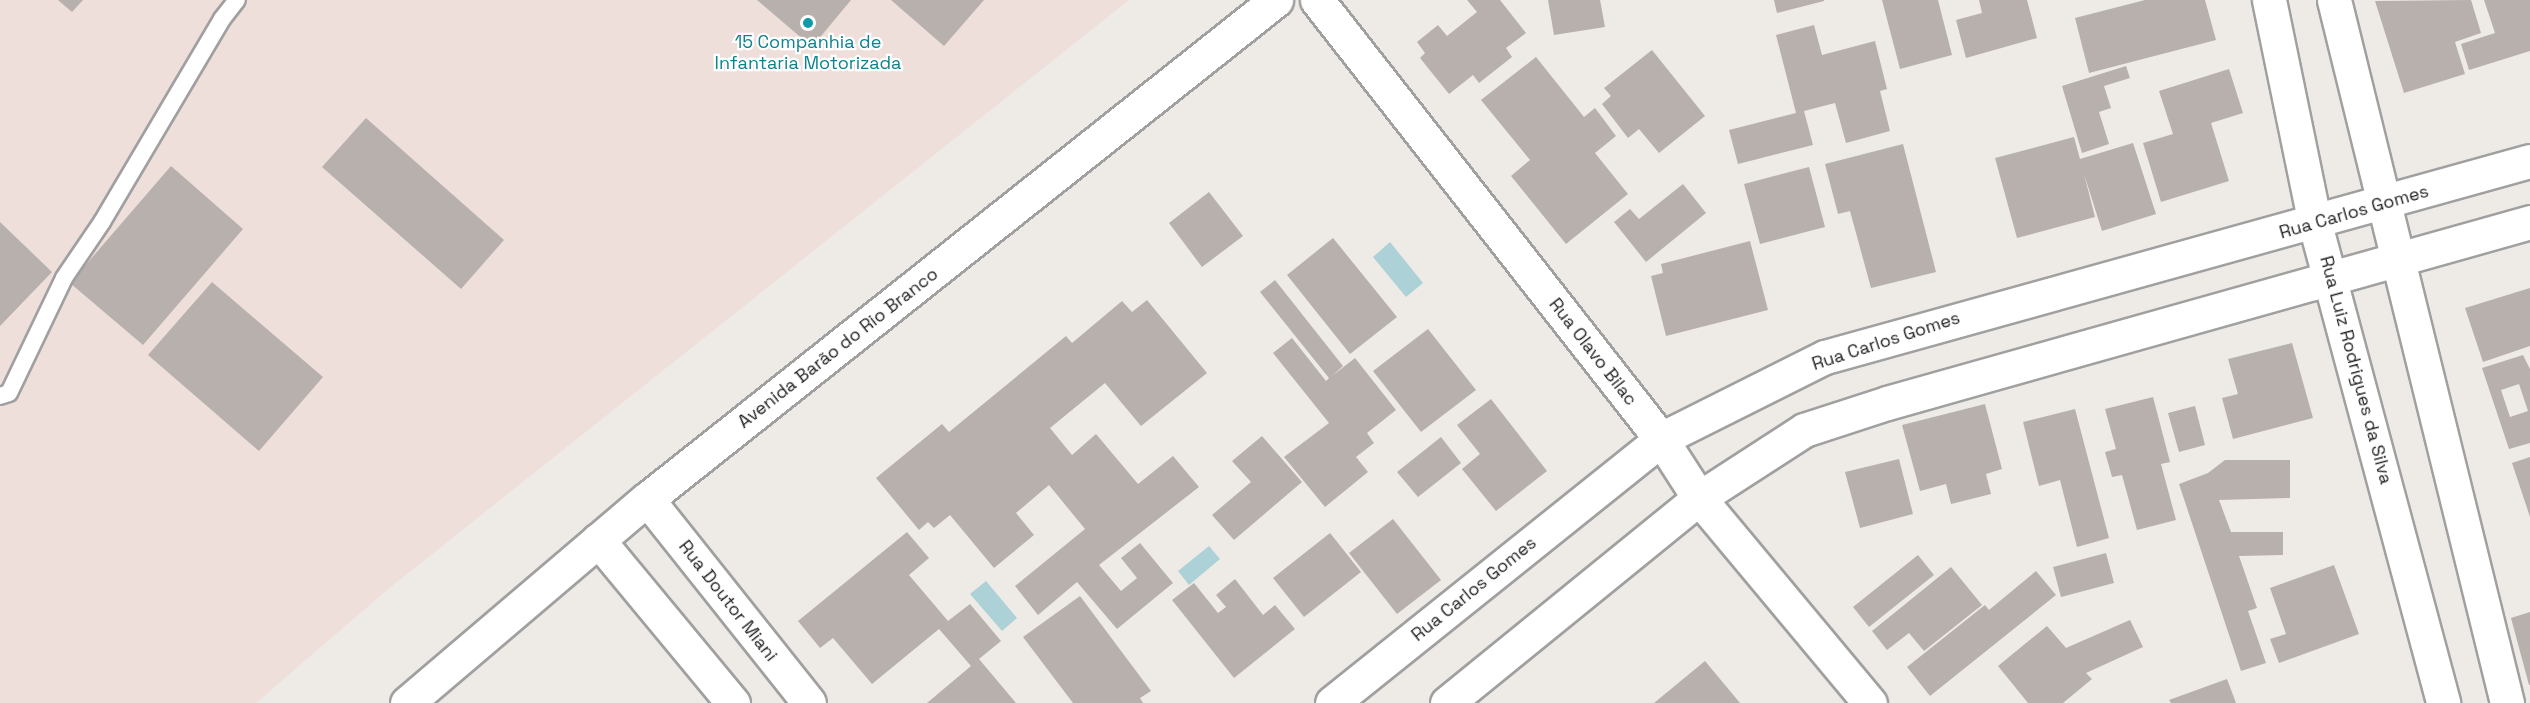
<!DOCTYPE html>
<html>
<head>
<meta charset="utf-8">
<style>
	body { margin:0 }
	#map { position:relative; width:2530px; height:703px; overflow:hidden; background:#eeebe6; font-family:"Space Grotesk",sans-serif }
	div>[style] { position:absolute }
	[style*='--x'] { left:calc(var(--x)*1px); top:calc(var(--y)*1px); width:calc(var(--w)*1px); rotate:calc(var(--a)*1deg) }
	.military>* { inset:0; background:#efdfdb }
	.water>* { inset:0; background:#acd1d7 }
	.building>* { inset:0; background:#b7b0ac }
	.roads { filter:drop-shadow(2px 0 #a0a0a0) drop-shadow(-2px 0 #a0a0a0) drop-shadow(0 2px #a0a0a0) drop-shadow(0 -2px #a0a0a0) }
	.service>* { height:16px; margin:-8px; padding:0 8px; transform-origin:8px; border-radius:8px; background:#fff }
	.minor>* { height:33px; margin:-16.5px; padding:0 16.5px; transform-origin:16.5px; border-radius:16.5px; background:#fff }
	.tertiary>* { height:33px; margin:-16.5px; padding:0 16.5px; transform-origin:16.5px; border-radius:16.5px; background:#fff }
	.dots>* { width:16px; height:16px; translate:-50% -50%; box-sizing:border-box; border:3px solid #fff; border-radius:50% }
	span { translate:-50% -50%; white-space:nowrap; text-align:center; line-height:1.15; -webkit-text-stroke:4.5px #fff; paint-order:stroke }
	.culture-label { font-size:18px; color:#0d838f }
	.street-label { font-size:18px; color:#1f1f1f }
</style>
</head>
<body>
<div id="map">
	<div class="military">
		<div style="clip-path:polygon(0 0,1129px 0,387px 590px,256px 703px,0 703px)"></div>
	</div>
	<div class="water">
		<div style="clip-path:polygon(1390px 242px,1423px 283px,1406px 297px,1373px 257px)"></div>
		<div style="clip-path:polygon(1209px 546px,1220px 559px,1189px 585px,1178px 571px)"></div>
		<div style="clip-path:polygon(986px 581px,1017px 618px,1002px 631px,970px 594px)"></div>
	</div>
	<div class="building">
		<div style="clip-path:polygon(58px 0,83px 0,72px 12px)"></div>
		<div style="clip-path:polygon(757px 0,851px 0,812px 47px)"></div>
		<div style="clip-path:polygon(891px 0,984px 0,944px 46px)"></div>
		<div style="clip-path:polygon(1467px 0,1500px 0,1526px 33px,1506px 48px,1512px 57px,1479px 83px,1473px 75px,1449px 94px,1420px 58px,1425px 53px,1417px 42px,1438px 25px,1447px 36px,1477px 12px)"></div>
		<div style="clip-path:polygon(1548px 0,1600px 0,1605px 27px,1554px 35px)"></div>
		<div style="clip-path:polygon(1774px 0,1824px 0,1824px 1px,1777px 13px)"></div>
		<div style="clip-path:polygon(1882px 0,1938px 0,1952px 55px,1900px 69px)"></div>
		<div style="clip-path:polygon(1979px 0,2027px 0,2037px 38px,1966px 58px,1956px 20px,1982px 13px)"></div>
		<div style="clip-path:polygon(2145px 0,2205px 0,2216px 40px,2089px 73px,2075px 18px)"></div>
		<div style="clip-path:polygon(2471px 0,2481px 33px,2455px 42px,2465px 74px,2404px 93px,2375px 1px)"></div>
		<div style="clip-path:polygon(2484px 0,2530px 0,2530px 51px,2469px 70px,2461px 44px,2495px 33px)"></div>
		<div style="clip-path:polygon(1814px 25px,1822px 55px,1875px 41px,1887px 89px,1880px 91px,1890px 131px,1846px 143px,1835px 103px,1804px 111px,1813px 145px,1738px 164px,1729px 130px,1796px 113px,1776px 35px)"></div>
		<div style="clip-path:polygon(1652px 50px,1705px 116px,1659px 153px,1639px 129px,1628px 138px,1602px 104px,1611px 96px,1604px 88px)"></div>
		<div style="clip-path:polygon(1536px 57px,1584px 117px,1595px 108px,1616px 136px,1595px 153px,1628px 194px,1566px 244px,1511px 176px,1530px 160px,1481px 100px)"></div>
		<div style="clip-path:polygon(2126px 66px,2130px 78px,2104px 86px,2111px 108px,2099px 112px,2109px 144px,2082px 153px,2062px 86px)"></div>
		<div style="clip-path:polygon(2229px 69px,2243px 113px,2211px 123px,2229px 181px,2161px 202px,2143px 143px,2173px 134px,2159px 91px)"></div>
		<div style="clip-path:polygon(366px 118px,504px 240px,461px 289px,322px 167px)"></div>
		<div style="clip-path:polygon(2074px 137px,2080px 159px,2133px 143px,2156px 214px,2102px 231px,2084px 174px,2095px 217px,2017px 238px,1995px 158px)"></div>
		<div style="clip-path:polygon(1903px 144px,1936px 272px,1871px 288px,1850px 211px,1838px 214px,1825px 164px)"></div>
		<div style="clip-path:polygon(171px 166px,243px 229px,143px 345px,70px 283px)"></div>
		<div style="clip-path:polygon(1809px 167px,1825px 227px,1760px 244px,1744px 184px)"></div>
		<div style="clip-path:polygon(1683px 184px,1706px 213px,1646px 262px,1614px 222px,1630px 209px,1639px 219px)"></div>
		<div style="clip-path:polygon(1209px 192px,1243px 236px,1202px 267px,1169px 223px)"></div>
		<div style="clip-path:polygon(0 222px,52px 272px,0 326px)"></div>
		<div style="clip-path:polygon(1333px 238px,1397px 317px,1350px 354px,1287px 275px)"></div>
		<div style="clip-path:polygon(1750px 241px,1768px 310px,1666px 336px,1651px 276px,1663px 273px,1661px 264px)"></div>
		<div style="clip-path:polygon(1275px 280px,1343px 366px,1332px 376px,1355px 358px,1396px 410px,1367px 433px,1374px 443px,1356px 457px,1368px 472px,1325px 507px,1284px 457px,1329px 423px,1273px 353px,1292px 338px,1326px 381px,1329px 378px,1260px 292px)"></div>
		<div style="clip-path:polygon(212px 282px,323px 377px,259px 451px,148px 355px)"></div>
		<div style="clip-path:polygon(2530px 288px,2530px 346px,2483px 362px,2465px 308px)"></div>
		<div style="clip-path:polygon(1147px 300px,1207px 373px,1141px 426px,1105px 383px,1050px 428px,1072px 455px,1096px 434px,1138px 484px,1173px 456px,1199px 487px,1099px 565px,1121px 591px,1137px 578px,1121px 558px,1140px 543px,1173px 583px,1117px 629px,1077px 582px,1038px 615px,1015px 586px,1085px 529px,1049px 485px,1016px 513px,1034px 535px,994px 568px,950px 515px,934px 528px,928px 522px,919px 530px,876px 478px,942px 424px,949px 432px,1066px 336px,1072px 343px,1122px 301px,1132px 312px)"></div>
		<div style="clip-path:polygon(1428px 329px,1476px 390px,1421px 432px,1373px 371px)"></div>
		<div style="clip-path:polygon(2292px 343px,2313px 418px,2233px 439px,2222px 398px,2238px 394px,2228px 359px)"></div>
		<div style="clip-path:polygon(evenodd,2523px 355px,2530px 369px,2530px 443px,2509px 449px,2482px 368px,2523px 355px,2519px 384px,2528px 411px,2510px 417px,2501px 390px,2519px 384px)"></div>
		<div style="clip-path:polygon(2153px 397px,2170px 462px,2161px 464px,2176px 520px,2137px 530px,2122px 475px,2112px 477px,2105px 452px,2116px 449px,2105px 409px)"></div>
		<div style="clip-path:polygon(1491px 399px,1547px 471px,1496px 511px,1462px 469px,1480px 454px,1457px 425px)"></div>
		<div style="clip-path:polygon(1985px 404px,2002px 469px,1986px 474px,1991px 494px,1951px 504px,1946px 484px,1920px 491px,1902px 425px)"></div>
		<div style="clip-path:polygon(2195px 406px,2205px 445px,2179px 452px,2168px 413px)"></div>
		<div style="clip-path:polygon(2075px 409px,2109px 538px,2077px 547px,2060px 480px,2039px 486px,2023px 422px)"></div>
		<div style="clip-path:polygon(1262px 436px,1302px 482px,1234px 540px,1212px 515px,1251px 482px,1232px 461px)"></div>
		<div style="clip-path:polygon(1441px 437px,1461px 463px,1418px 497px,1397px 472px)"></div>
		<div style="clip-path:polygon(2530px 457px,2530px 517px,2512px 463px)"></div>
		<div style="clip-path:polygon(1899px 459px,1913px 514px,1860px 528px,1845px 472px)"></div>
		<div style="clip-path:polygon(2225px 460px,2290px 460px,2290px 498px,2219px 500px,2231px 532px,2283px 532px,2283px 555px,2239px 556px,2257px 608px,2248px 611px,2266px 663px,2241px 671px,2179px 484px,2208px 473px)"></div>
		<div style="clip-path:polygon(1393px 519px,1441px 580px,1397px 614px,1349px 553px)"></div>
		<div style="clip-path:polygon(907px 532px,929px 558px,909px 575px,948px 621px,970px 604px,1001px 641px,979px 659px,1016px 703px,927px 703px,971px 666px,939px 629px,872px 684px,833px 638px,820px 648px,798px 621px)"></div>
		<div style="clip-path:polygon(1330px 533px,1361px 572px,1304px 617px,1273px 578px)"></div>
		<div style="clip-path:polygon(2106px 553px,2114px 583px,2061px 597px,2053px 567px)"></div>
		<div style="clip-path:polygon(1918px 555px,1934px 575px,1869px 627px,1853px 607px)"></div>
		<div style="clip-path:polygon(2334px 565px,2359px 634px,2279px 663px,2270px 639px,2286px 634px,2270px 588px)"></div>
		<div style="clip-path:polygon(1951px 567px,1982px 605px,1924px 651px,1909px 633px,1887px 650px,1872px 631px)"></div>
		<div style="clip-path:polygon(2036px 571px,2056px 595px,1930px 696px,1907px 667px,1985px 605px,1989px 610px)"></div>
		<div style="clip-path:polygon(1235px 579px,1263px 615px,1275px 605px,1295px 629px,1234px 678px,1172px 600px,1194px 583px,1218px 613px,1226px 607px,1216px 595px)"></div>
		<div style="clip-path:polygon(1080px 596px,1151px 691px,1140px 698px,1143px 703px,1073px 703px,1023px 637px)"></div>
		<div style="clip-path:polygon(2530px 612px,2530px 685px,2529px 685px,2511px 618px)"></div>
		<div style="clip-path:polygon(2130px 620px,2143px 647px,2086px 673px,2092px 679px,2063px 703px,2028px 703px,1998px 666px,2047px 626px,2066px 648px)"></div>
		<div style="clip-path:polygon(1705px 661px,1740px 703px,1654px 703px)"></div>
		<div style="clip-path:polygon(2227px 679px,2236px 703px,2171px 703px,2169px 700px)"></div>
	</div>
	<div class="roads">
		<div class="service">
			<div style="--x:0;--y:396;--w:9;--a:-18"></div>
			<div style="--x:9;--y:393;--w:127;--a:-64.4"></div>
			<div style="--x:64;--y:278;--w:68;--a:-55.8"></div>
			<div style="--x:102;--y:222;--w:236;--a:-59.4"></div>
			<div style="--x:222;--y:19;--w:24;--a:-52"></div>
		</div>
		<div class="minor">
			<div style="--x:1317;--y:0;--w:558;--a:51.92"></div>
			<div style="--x:1661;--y:439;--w:70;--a:57.2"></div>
			<div style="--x:1699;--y:498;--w:267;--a:50.2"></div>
			<div style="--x:2269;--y:0;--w:229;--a:78.4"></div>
			<div style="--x:2315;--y:224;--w:496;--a:75"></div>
			<div style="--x:2334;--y:0;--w:724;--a:76.17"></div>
			<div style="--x:647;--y:499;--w:260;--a:51.5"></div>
			<div style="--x:598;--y:540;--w:212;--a:50.4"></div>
			<div style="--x:1332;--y:703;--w:422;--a:-38.7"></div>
			<div style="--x:1661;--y:439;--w:183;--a:-26.6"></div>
			<div style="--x:1825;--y:357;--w:732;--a:-15.54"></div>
			<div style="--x:1447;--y:703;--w:325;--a:-39.1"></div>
			<div style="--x:1699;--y:498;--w:125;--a:-32.9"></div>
			<div style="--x:1804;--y:430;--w:87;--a:-18"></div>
			<div style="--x:1887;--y:403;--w:668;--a:-15.72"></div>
		</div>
		<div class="tertiary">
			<div style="--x:407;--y:703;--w:315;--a:-40.4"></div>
			<div style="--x:647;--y:499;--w:803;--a:-38.43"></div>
		</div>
	</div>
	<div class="dots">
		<div style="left:808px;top:23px;background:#0f9aa8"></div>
	</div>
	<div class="culture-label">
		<span style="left:808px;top:53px">15 Companhia de<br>Infantaria Motorizada</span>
	</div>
	<div class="street-label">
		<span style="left:2354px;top:212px;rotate:-16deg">Rua Carlos Gomes</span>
		<span style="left:1886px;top:341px;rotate:-18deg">Rua Carlos Gomes</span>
		<span style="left:838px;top:348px;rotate:-38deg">Avenida Barão do Rio Branco</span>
		<span style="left:1593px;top:352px;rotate:52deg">Rua Olavo Bilac</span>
		<span style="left:2356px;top:370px;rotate:75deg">Rua Luiz Rodrigues da Silva</span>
		<span style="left:1474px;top:589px;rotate:-39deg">Rua Carlos Gomes</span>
		<span style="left:728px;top:601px;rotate:52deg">Rua Doutor Miani</span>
	</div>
</div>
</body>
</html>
